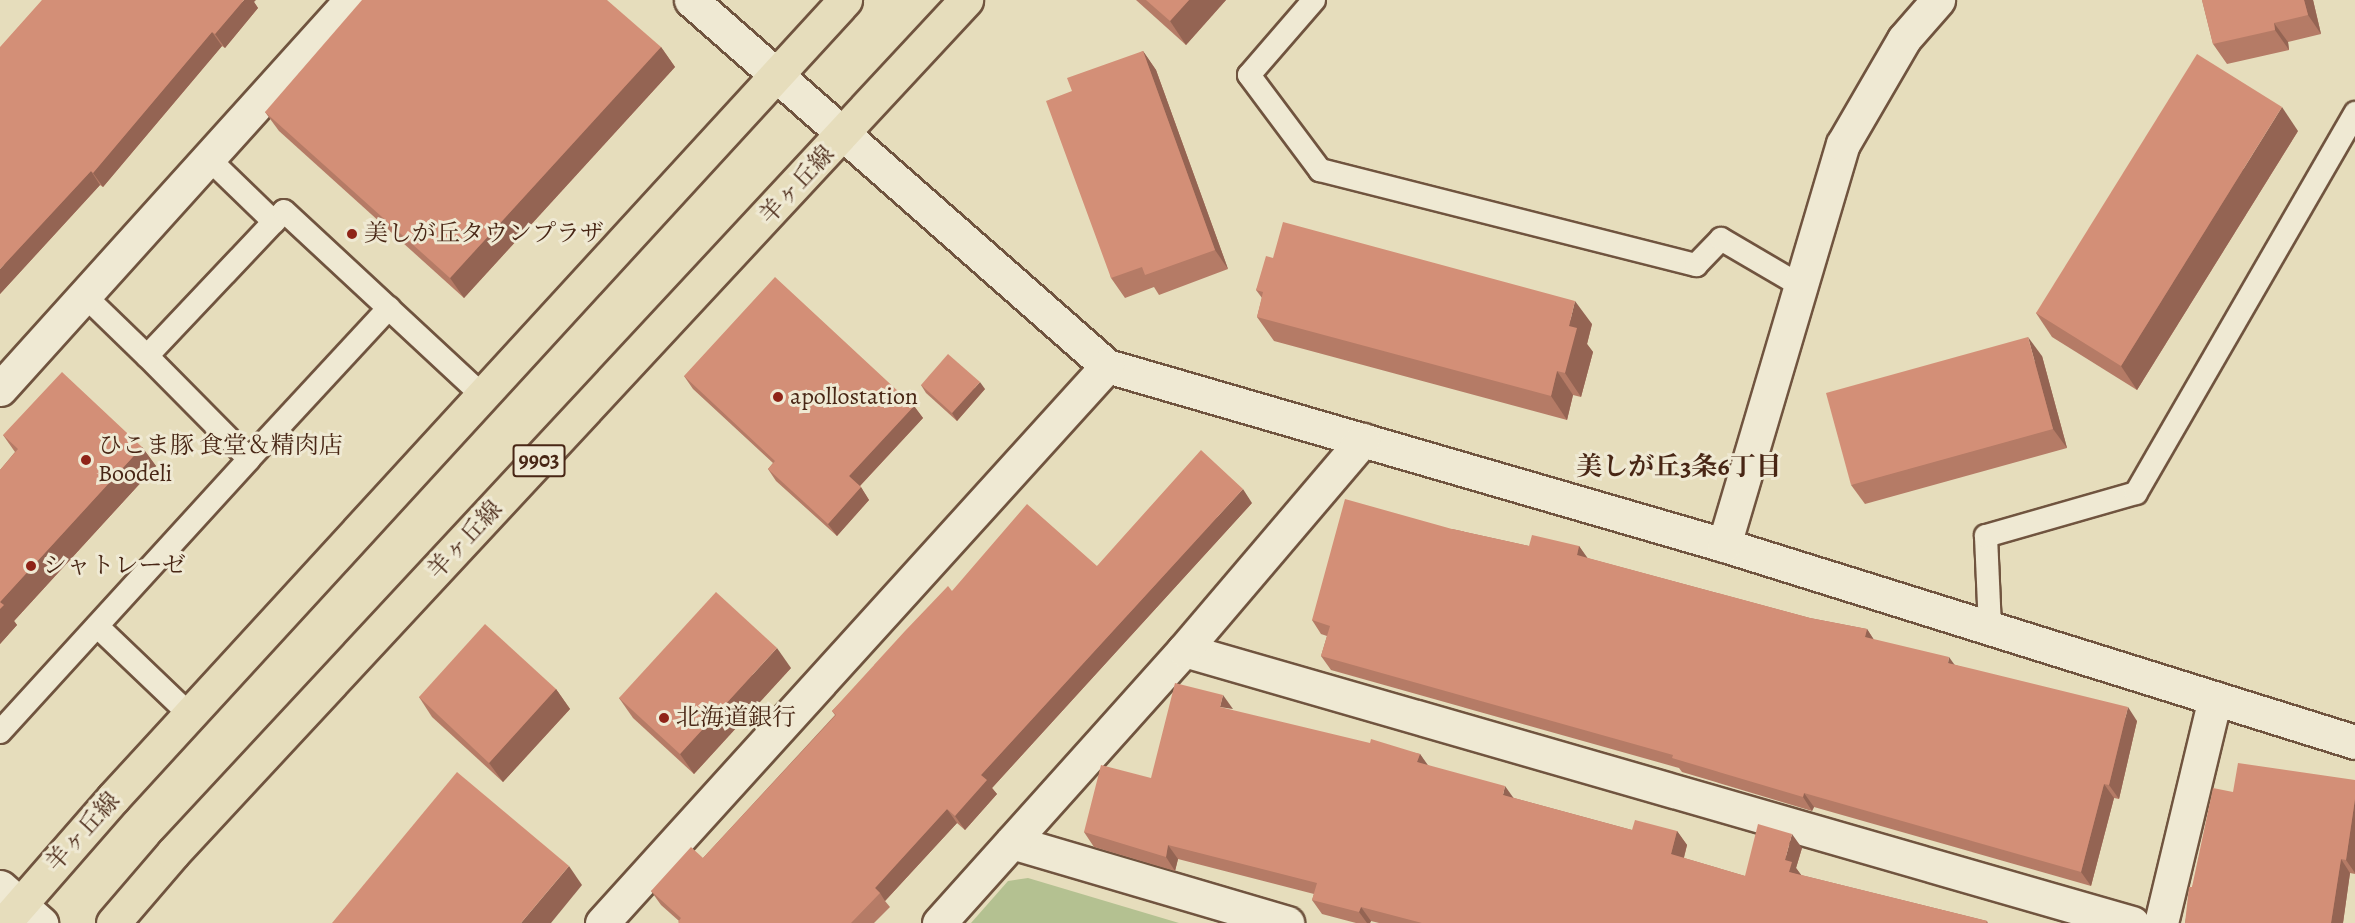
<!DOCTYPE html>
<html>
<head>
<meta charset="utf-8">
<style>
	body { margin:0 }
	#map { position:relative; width:2355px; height:923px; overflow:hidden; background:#e6ddbc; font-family:Alegreya,"Noto Serif JP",serif }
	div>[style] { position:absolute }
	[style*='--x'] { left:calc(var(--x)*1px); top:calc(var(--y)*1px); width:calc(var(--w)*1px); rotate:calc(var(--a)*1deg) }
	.green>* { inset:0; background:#b4c191 }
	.roads { filter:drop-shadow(2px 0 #70543f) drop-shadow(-2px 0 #70543f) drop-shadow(0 2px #70543f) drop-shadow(0 -2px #70543f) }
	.service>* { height:22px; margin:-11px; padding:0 11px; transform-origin:11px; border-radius:11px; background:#efe9d3 }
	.minor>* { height:33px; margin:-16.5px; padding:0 16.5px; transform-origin:16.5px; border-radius:16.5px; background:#efe9d3 }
	.tertiary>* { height:33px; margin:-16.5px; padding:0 16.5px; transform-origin:16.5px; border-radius:16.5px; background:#efe9d3 }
	.primary>* { height:33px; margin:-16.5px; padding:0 16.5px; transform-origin:16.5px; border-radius:16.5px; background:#e6ddbc }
	.wall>* { inset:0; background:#b57b66 }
	.shaded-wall>* { inset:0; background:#946453 }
	.building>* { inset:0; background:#d38f77 }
	.dots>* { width:16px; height:16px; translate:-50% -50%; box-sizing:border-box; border:3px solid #efe9d3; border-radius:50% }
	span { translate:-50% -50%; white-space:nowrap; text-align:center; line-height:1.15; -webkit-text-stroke:6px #efe9d3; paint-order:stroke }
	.shield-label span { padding:2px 4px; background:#efe9d3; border:2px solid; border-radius:4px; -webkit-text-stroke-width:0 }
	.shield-label { font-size:22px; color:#482615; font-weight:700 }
	.street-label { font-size:24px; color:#482615 }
	.poi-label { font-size:24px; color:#482615 }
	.left { translate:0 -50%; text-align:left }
	.neighbourhood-label { font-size:26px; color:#482615; font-weight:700 }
</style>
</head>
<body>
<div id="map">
	<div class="green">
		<div style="clip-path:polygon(1028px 878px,1179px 923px,971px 923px,1008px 881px)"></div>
	</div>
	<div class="roads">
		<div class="service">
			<div style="--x:1314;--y:0;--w:99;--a:130.9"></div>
			<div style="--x:1249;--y:75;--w:119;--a:53.2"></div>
			<div style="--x:1320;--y:170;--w:388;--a:14.2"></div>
			<div style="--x:1696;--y:265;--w:36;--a:-46"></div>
			<div style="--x:1721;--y:239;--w:93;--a:30.4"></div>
			<div style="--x:208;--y:158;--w:92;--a:44.1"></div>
			<div style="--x:85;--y:296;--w:86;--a:44.1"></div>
			<div style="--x:249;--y:459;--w:206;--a:-47.2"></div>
			<div style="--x:97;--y:626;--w:129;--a:43.7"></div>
			<div style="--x:1990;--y:628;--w:92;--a:-92.5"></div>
			<div style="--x:1986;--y:536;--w:156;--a:-16"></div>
			<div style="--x:2136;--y:493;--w:439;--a:-60"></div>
			<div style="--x:0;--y:732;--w:369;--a:-47.6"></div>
			<div style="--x:249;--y:459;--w:145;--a:-134.7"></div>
			<div style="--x:147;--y:356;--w:199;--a:-46.6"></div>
			<div style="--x:284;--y:211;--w:273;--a:42.9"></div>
		</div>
		<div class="minor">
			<div style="--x:691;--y:0;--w:554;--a:41.34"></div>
			<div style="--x:1107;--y:366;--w:642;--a:16.18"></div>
			<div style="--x:1724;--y:545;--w:661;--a:17.34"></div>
			<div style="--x:0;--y:389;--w:524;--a:-47.94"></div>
			<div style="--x:1724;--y:545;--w:418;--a:-73.5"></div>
			<div style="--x:1843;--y:144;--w:121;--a:-59.8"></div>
			<div style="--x:1904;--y:39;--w:52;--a:-48.9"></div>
			<div style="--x:1184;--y:650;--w:987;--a:16.07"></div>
			<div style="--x:1012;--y:842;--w:287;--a:16.4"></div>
			<div style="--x:602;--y:923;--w:752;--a:-47.8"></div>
			<div style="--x:939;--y:923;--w:367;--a:-48.1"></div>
			<div style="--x:1184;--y:650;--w:276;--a:-49.6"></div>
			<div style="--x:2161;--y:923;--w:231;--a:-76.5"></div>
		</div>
		<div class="tertiary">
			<div style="--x:0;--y:887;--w:55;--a:41.3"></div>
		</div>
		<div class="primary">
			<div style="--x:4;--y:923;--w:166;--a:-48.9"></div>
			<div style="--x:113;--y:798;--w:1083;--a:-47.47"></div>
			<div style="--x:113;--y:923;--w:92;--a:-49.4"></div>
			<div style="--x:173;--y:853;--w:1165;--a:-47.09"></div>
		</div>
	</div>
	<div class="wall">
		<div style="clip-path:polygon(42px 0,254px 2px,258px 8px,225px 48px,222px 46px,103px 187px,100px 185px,0 294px)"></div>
		<div style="clip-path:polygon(1136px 0,1226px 0,1186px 45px)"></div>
		<div style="clip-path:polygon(2202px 0,2313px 0,2321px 34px,2288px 42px,2289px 50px,2227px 64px,2213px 44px)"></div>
		<div style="clip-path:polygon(661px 47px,675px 67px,464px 298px,279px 131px,265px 112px)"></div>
		<div style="clip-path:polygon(1143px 51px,1156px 70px,1228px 269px,1159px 295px,1154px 287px,1125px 298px,1111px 278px,1072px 91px)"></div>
		<div style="clip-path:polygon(2298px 131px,2137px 390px,2052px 337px,2036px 313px)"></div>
		<div style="clip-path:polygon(1273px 258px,1592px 324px,1587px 344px,1593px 352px,1581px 397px,1573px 395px,1567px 420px,1274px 341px,1257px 317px,1262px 298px,1256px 290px)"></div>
		<div style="clip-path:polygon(2042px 356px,2067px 448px,1865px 504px,1851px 485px)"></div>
		<div style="clip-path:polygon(684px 376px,914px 406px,923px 418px,860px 486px,869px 500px,837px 536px,776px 481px,768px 469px,773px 463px,693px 389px)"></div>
		<div style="clip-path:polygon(921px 385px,985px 389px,957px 421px,926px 393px)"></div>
		<div style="clip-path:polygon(3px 435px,142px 447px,156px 466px,14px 621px,17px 625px,0 644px,0 470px,15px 452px)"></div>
		<div style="clip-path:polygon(1252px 503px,992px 788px,997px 794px,965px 830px,957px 823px,885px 901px,890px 907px,874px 923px,679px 923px,679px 921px,661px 905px,651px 891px,703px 858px,835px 715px,832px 711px,952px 591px,1097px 566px)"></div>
		<div style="clip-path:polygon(1452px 529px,1529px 546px,1579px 546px,1587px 558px,1810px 618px,1867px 629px,1874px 640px,2137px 721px,2119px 799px,2114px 798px,2091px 886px,1814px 807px,1812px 811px,1682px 772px,1679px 768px,1331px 670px,1321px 656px,1327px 636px,1321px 634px,1312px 620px)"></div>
		<div style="clip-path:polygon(791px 668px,694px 774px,633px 718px,619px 698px)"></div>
		<div style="clip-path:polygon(556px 689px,570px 709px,503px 782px,432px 717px,419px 697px)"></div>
		<div style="clip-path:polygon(1370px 743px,1420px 754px,1427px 765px,1514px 798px,1632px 830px,1677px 831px,1687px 845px,1684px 858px,1745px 876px,1802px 848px,1796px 868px,1801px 875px,1987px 921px,1988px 923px,1379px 923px,1371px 921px,1370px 923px,1356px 923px,1322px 914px,1312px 900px,1314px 894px,1178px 859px,1175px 871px,1094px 847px,1084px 832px,1151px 778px)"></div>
		<div style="clip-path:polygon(2355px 780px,2355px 874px,2350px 873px,2343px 923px,2185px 923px,2192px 887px,2233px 792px)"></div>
	</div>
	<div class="shaded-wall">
		<div style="clip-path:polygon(244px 0,256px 0,254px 2px,258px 8px,225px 48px,215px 34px)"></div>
		<div style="clip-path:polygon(1189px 0,1226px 0,1186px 45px,1170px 21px)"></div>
		<div style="clip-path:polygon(2304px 0,2313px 0,2321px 34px,2308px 15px)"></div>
		<div style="clip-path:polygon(2274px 23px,2288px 42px,2289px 50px,2275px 30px)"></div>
		<div style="clip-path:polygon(212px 32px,222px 46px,103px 187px,93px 173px)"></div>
		<div style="clip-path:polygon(661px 47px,675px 67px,464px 298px,450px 278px)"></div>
		<div style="clip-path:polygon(1143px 51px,1156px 70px,1228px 269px,1215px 250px)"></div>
		<div style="clip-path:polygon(2282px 107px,2298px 131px,2137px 390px,2121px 366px)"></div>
		<div style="clip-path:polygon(91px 171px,100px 185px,0 294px,0 269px)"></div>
		<div style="clip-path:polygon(1575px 301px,1592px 324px,1587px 344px,1593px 352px,1581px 397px,1565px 373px,1569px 326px)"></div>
		<div style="clip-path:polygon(2028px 337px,2042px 356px,2067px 448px,2053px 429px)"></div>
		<div style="clip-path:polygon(1557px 371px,1573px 395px,1567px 420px,1551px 396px)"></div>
		<div style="clip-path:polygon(980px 382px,985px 389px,957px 421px,952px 413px)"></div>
		<div style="clip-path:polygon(914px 406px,923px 418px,857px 489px,849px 476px)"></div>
		<div style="clip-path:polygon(142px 447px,156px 466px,14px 621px,17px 625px,0 644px,0 602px)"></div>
		<div style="clip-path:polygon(861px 487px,869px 500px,837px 536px,828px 524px)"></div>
		<div style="clip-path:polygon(1243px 489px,1252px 503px,992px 788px,997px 794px,965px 830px,955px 816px,981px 775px)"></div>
		<div style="clip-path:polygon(1579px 546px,1589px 560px,1577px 555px)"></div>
		<div style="clip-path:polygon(1867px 629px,1876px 643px,1865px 637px)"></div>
		<div style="clip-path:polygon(777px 648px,791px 668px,694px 774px,680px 754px)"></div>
		<div style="clip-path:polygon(1949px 657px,1959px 671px,1948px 663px)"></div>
		<div style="clip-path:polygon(556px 689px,570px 709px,503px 782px,489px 763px)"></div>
		<div style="clip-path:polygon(1223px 695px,1233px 709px,1220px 707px)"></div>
		<div style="clip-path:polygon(2128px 707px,2137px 721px,2119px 799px,2109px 785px)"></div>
		<div style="clip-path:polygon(1420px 754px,1430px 768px,1417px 762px)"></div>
		<div style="clip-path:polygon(2104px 784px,2114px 798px,2091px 886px,2081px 872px)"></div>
		<div style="clip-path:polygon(1505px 786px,1515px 800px,1503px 795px)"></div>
		<div style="clip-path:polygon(1804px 793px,1814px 807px,1812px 811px,1803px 797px)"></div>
		<div style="clip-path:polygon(2355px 799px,2355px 873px,2346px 860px)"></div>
		<div style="clip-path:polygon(947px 809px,957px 823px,885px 901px,880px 893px,875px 888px)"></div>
		<div style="clip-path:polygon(1677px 831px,1687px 845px,1681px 868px,1671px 854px)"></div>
		<div style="clip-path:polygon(1792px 834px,1802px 848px,1796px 868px,1802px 876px,1789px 872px,1785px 860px)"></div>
		<div style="clip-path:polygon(1168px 845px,1178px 859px,1175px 871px,1166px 857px)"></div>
		<div style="clip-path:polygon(2341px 859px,2350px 873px,2343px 923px,2331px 923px)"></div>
		<div style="clip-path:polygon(569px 866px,582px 885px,551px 923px,521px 923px)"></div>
		<div style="clip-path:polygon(1361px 907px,1371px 921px,1370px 923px,1367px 923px,1359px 912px)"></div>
	</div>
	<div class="building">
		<div style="clip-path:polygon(42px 0,244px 0,215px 34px,212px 32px,93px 173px,91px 171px,0 269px,0 47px)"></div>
		<div style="clip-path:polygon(362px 0,607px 0,661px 47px,450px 278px,265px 112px)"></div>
		<div style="clip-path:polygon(1146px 0,1189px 0,1170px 21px)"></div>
		<div style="clip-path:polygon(2202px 0,2304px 0,2308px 15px,2274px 23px,2275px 30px,2213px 44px)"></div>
		<div style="clip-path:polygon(1143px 51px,1215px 250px,1145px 275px,1142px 267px,1111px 278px,1046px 101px,1072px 91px,1067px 78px)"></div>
		<div style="clip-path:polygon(2197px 54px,2282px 107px,2121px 366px,2036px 313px)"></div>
		<div style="clip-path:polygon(1283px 222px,1575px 301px,1569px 326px,1577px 328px,1565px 373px,1557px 371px,1551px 396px,1257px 317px,1263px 292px,1256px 290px,1266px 256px,1273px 258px)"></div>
		<div style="clip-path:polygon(775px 277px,914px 406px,849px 476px,861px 487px,828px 524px,768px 469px,775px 461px,684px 376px)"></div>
		<div style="clip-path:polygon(2028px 337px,2053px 429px,1851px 485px,1826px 393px)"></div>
		<div style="clip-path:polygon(948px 354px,980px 382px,952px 413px,921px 385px)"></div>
		<div style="clip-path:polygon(62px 372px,142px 447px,0 602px,0 470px,18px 449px,3px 435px)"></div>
		<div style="clip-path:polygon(1201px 450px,1243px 489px,981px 775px,987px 780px,955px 816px,947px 809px,875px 888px,880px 893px,851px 923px,679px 923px,678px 922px,681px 918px,651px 891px,691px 847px,703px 858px,836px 715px,832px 711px,905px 631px,948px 586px,952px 591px,1027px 504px,1097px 566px)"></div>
		<div style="clip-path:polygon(1345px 499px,1452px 529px,1529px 546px,1532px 535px,1579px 546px,1577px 555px,1810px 618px,1867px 629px,1865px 637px,1949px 657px,1948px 663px,2128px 707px,2109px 785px,2104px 784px,2081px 872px,1804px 793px,1803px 797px,1672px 758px,1673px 755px,1321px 656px,1330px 626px,1312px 620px)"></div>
		<div style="clip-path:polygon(716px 592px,777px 648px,680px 754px,619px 698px)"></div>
		<div style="clip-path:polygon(0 602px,4px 605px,0 609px)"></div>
		<div style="clip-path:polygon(485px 624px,556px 689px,489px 763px,419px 697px)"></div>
		<div style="clip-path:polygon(1175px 683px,1223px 695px,1220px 707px,1370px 743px,1371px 739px,1420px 754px,1417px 762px,1505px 786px,1503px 795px,1632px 830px,1635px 820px,1677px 831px,1671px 854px,1745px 876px,1758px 824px,1792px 834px,1785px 860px,1792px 862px,1789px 872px,1987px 921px,1986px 923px,1422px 923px,1361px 907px,1359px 912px,1312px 900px,1317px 883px,1168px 845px,1166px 857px,1084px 832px,1101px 765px,1151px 778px)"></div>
		<div style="clip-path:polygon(2238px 763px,2355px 780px,2355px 799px,2346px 860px,2341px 859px,2331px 923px,2185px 923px,2189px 887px,2192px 887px,2213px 788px,2233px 792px)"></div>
		<div style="clip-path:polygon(457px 772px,569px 866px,521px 923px,332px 923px)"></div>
	</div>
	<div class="dots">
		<div style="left:352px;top:234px;background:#8f2418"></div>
		<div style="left:778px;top:397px;background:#8f2418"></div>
		<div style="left:86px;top:460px;background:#8f2418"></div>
		<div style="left:31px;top:566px;background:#8f2418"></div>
		<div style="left:664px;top:718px;background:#8f2418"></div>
	</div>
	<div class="shield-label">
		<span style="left:539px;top:461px">9903</span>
	</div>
	<div class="street-label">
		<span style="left:797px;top:185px;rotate:-47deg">羊ヶ丘線</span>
		<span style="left:465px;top:540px;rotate:-47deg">羊ヶ丘線</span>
		<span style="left:83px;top:832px;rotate:-48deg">羊ヶ丘線</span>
	</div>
	<div class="poi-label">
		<span class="left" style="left:364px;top:234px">美しが丘タウンプラザ</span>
		<span class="left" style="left:790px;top:397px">apollostation</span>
		<span class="left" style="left:98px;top:460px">ひこま豚 食堂＆精肉店<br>Boodeli</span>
		<span class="left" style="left:43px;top:566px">シャトレーゼ</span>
		<span class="left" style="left:676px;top:718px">北海道銀行</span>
	</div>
	<div class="neighbourhood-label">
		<span style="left:1679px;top:467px">美しが丘3条6丁目</span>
	</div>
</div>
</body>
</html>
